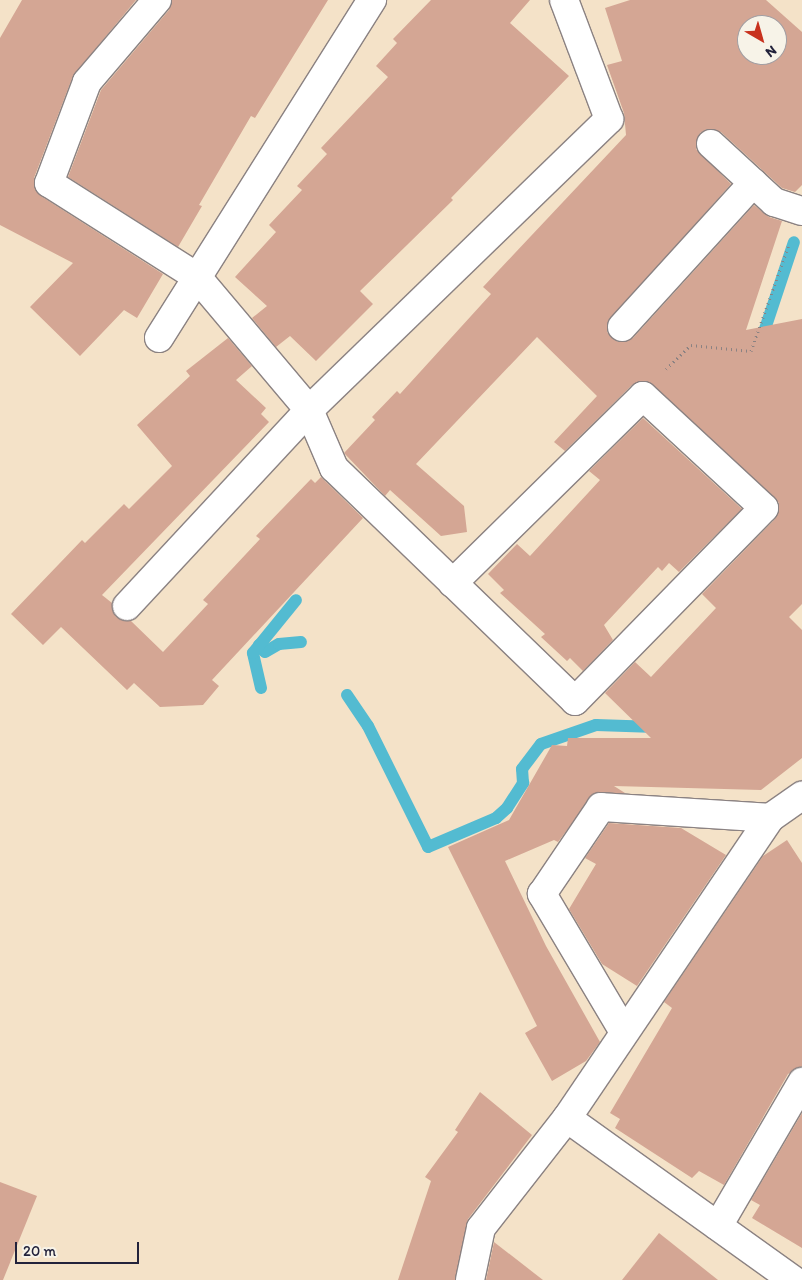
<!DOCTYPE html>
<html>
<head>
<meta charset="utf-8">
<style>
	body { margin:0 }
	#map { position:relative; width:802px; height:1280px; overflow:hidden; background:#f4e2c8; font-family:Itim,sans-serif }
	div>[style] { position:absolute }
	[style*='--x'] { left:calc(var(--x)*1px); top:calc(var(--y)*1px); width:calc(var(--w)*1px); rotate:calc(var(--a)*1deg) }
	.stream>* { height:12px; margin:-6px; padding:0 6px; transform-origin:6px; border-radius:6px; background:#53bbd1 }
	.building>* { inset:0; background:#d4a694 }
	.path>* { height:3px; margin-top:-1.5px; transform-origin:0; background:repeating-linear-gradient(90deg,#8b8282 0 1px,transparent 0 5px) }
	.roads { filter:drop-shadow(1px 0 #8b8282) drop-shadow(-1px 0 #8b8282) drop-shadow(0 1px #8b8282) drop-shadow(0 -1px #8b8282) }
	.minor>* { height:28px; margin:-14px; padding:0 14px; transform-origin:14px; border-radius:14px; background:#fff }
	span { translate:-50% -50%; white-space:nowrap; text-align:center; line-height:1.15; -webkit-text-stroke:5px #f7f3e8; paint-order:stroke }
	.north { position:absolute; left:737px; top:15px; width:50px; height:50px; box-sizing:border-box; background:#f7f3e8; border:1px solid #a29fa3; border-radius:50%; rotate:142deg; font-size:14px; font-weight:700; line-height:20px; text-align:center; color:#22223b }
	.north::after { content:''; display:block; margin:auto; width:18px; height:22px; background:#c8321e; clip-path:polygon(50% 0,100% 100%,50% 72%,0 100%) }
	.scale { position:absolute; left:15px; top:1242px; width:124px; height:22px; box-sizing:border-box; border:2px solid #22223b; border-top:0; padding-left:6px; font-size:15px; line-height:18px; white-space:nowrap; color:#22223b; -webkit-text-stroke:4px #f7f3e8; paint-order:stroke }
</style>
</head>
<body>
<div id="map">
	<div class="stream">
		<div style="--x:761;--y:341;--w:104;--a:-71.6"></div>
		<div style="--x:259;--y:645;--w:9;--a:49"></div>
		<div style="--x:265;--y:652;--w:16;--a:-30"></div>
		<div style="--x:279;--y:644;--w:22;--a:-5"></div>
		<div style="--x:261;--y:688;--w:36;--a:-103"></div>
		<div style="--x:253;--y:653;--w:68;--a:-50.9"></div>
		<div style="--x:347;--y:695;--w:37;--a:56"></div>
		<div style="--x:368;--y:726;--w:135;--a:63.6"></div>
		<div style="--x:428;--y:847;--w:74;--a:-23.1"></div>
		<div style="--x:496;--y:818;--w:15;--a:-42"></div>
		<div style="--x:507;--y:808;--w:30;--a:-57"></div>
		<div style="--x:523;--y:783;--w:14;--a:-94"></div>
		<div style="--x:522;--y:769;--w:31;--a:-53"></div>
		<div style="--x:541;--y:744;--w:58;--a:-19.1"></div>
		<div style="--x:596;--y:725;--w:60;--a:1.9"></div>
	</div>
	<div class="building">
		<div style="clip-path:polygon(22px 0,136px 0,73px 76px,34px 178px,36px 191px,41px 196px,163px 274px,137px 318px,124px 310px,80px 356px,30px 307px,73px 263px,0 225px,0 38px)"></div>
		<div style="clip-path:polygon(172px 0,328px 0,255px 118px,251px 116px,199px 205px,202px 206px,178px 247px,68px 177px,101px 90px,169px 10px)"></div>
		<div style="clip-path:polygon(431px 0,530px 0,510px 23px,569px 76px,451px 198px,453px 200px,360px 291px,373px 304px,316px 361px,290px 336px,276px 347px,252px 318px,267px 306px,235px 277px,276px 232px,269px 225px,302px 190px,297px 186px,327px 154px,321px 148px,388px 77px,376px 66px,397px 43px,393px 39px)"></div>
		<div style="clip-path:polygon(evenodd,630px 0,766px 0,802px 32px,802px 185px,795px 192px,782px 188px,721px 132px,707px 129px,700px 133px,696px 149px,731px 184px,607px 324px,607px 332px,618px 342px,633px 338px,754px 205px,769px 217px,782px 221px,746px 330px,802px 319px,802px 604px,789px 617px,802px 630px,802px 758px,761px 790px,614px 786px,625px 793px,595px 793px,558px 842px,554px 840px,505px 861px,546px 946px,600px 1042px,586px 1061px,552px 1081px,525px 1033px,537px 1026px,448px 847px,509px 820px,552px 745px,567px 746px,568px 738px,651px 738px,605px 693px,635px 662px,651px 677px,716px 608px,702px 594px,775px 519px,779px 503px,646px 381px,632px 385px,565px 451px,554px 442px,597px 396px,537px 337px,416px 464px,464px 506px,467px 532px,441px 536px,390px 490px,385px 496px,344px 453px,375px 420px,372px 417px,397px 391px,400px 394px,491px 294px,483px 287px,626px 135px,624px 113px,607px 65px,622px 61px,605px 8px,630px 0,747px 25px,777px 25px,777px 55px,747px 55px,747px 25px)"></div>
		<div style="clip-path:polygon(228px 338px,252px 366px,236px 380px,266px 408px,261px 414px,269px 422px,102px 595px,112px 603px,116px 617px,131px 621px,163px 652px,208px 604px,203px 600px,260px 539px,256px 536px,311px 479px,315px 483px,321px 477px,363px 518px,212px 680px,219px 686px,203px 705px,160px 707px,134px 683px,127px 690px,61px 627px,43px 645px,11px 614px,82px 540px,85px 543px,124px 504px,129px 509px,172px 466px,137px 425px,190px 376px,186px 371px)"></div>
		<div style="clip-path:polygon(643px 418px,742px 509px,679px 572px,669px 563px,662px 571px,658px 567px,604px 625px,613px 640px,583px 671px,570px 658px,567px 661px,541px 637px,545px 634px,500px 593px,504px 590px,488px 574px,517px 544px,530px 556px,600px 480px,589px 471px)"></div>
		<div style="clip-path:polygon(609px 823px,681px 828px,726px 855px,637px 986px,602px 964px,569px 909px,596px 864px,585px 858px)"></div>
		<div style="clip-path:polygon(787px 840px,802px 863px,802px 1066px,788px 1074px,724px 1185px,699px 1171px,692px 1178px,615px 1128px,620px 1119px,610px 1113px,672px 1008px,664px 1002px,763px 856px)"></div>
		<div style="clip-path:polygon(480px 1092px,532px 1135px,468px 1219px,455px 1280px,398px 1280px,431px 1181px,425px 1177px,458px 1132px,455px 1130px)"></div>
		<div style="clip-path:polygon(802px 1113px,802px 1248px,752px 1218px,760px 1205px,751px 1200px)"></div>
		<div style="clip-path:polygon(0 1182px,37px 1196px,3px 1280px,0 1280px)"></div>
		<div style="clip-path:polygon(659px 1233px,718px 1280px,622px 1280px)"></div>
		<div style="clip-path:polygon(494px 1242px,543px 1280px,486px 1280px)"></div>
	</div>
	<div class="path">
		<div style="--x:666;--y:369;--w:35;--a:-44"></div>
		<div style="--x:691;--y:345;--w:60;--a:5.7"></div>
		<div style="--x:751;--y:351;--w:114;--a:-70.4"></div>
	</div>
	<div class="roads">
		<div class="minor">
			<div style="--x:157;--y:0;--w:108;--a:130.5"></div>
			<div style="--x:87;--y:82;--w:108;--a:110.6"></div>
			<div style="--x:49;--y:183;--w:175;--a:32.4"></div>
			<div style="--x:197;--y:277;--w:174;--a:49.9"></div>
			<div style="--x:309;--y:410;--w:63;--a:66.7"></div>
			<div style="--x:334;--y:468;--w:335;--a:44"></div>
			<div style="--x:575;--y:701;--w:270;--a:-45.6"></div>
			<div style="--x:764;--y:508;--w:165;--a:-137.2"></div>
			<div style="--x:643;--y:396;--w:267;--a:135.5"></div>
			<div style="--x:711;--y:144;--w:86;--a:42.6"></div>
			<div style="--x:774;--y:202;--w:29;--a:18"></div>
			<div style="--x:622;--y:327;--w:195;--a:-47.7"></div>
			<div style="--x:159;--y:338;--w:400;--a:-57.8"></div>
			<div style="--x:127;--y:606;--w:267;--a:-47.1"></div>
			<div style="--x:309;--y:410;--w:418;--a:-44.1"></div>
			<div style="--x:609;--y:119;--w:127;--a:-110.7"></div>
			<div style="--x:624;--y:1032;--w:161;--a:-120.7"></div>
			<div style="--x:542;--y:894;--w:105;--a:-55.9"></div>
			<div style="--x:601;--y:807;--w:169;--a:3.7"></div>
			<div style="--x:718;--y:1226;--w:167;--a:-59.7"></div>
			<div style="--x:470;--y:1280;--w:53;--a:-78.1"></div>
			<div style="--x:481;--y:1228;--w:140;--a:-52"></div>
			<div style="--x:793;--y:1280;--w:278;--a:-144.4"></div>
			<div style="--x:567;--y:1118;--w:362;--a:-55.9"></div>
			<div style="--x:770;--y:818;--w:39;--a:-35"></div>
		</div>
	</div>
	<div class="north">N</div>
	<div class="scale">20 m</div>
</div>
</body>
</html>
